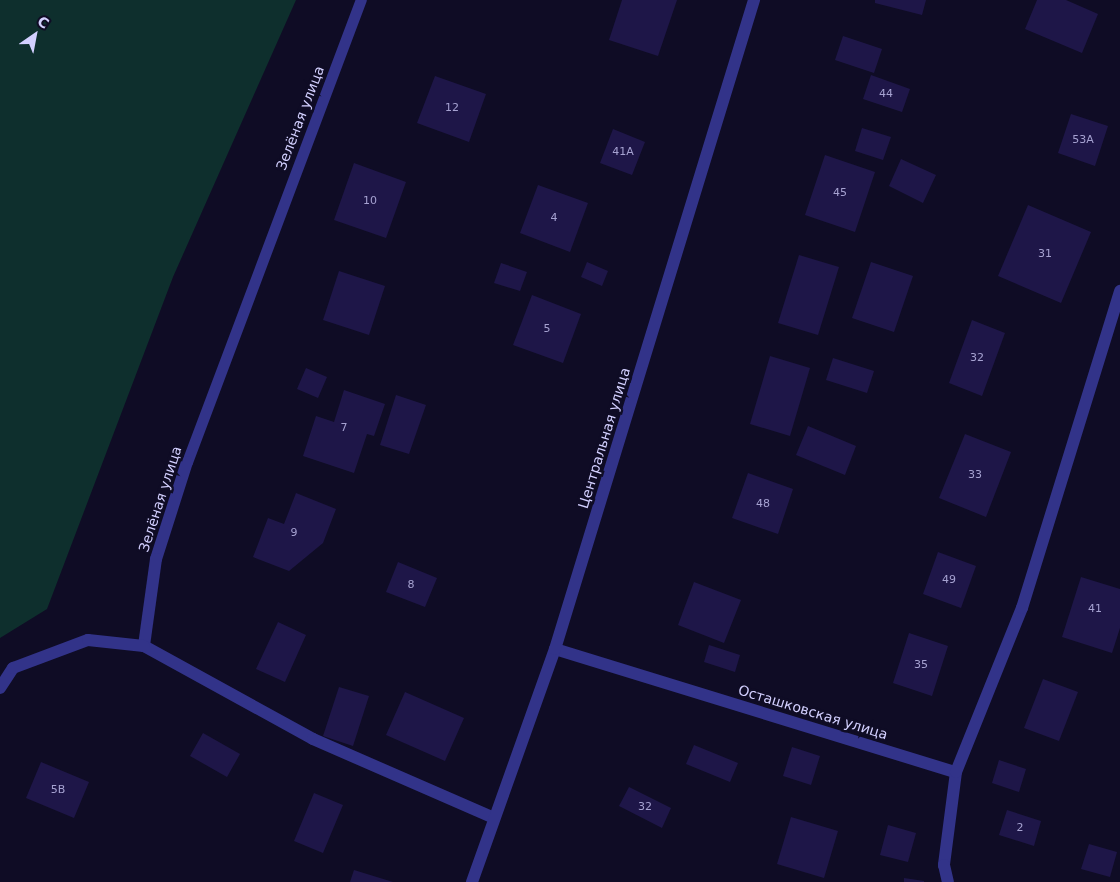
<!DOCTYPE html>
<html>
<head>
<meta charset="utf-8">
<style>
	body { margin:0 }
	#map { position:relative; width:1120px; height:882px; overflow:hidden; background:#0f0c25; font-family:"DejaVu Sans",sans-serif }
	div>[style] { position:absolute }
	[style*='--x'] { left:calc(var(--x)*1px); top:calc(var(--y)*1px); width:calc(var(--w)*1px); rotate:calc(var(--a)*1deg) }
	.green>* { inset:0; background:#0e2f2d }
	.building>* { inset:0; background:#1e1648 }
	.service>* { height:11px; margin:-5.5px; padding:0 5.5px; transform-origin:5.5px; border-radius:5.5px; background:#323389 }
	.minor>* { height:12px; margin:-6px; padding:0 6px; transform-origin:6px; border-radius:6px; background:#323389 }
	span { translate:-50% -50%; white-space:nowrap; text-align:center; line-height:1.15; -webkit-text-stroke:5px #0f0c25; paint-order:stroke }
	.number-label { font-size:11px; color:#a6a2d1 }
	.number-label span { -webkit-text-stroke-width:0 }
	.street-label { font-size:14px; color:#d3d0ff }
	.north { position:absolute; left:10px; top:10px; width:50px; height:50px; -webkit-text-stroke:4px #0f0c25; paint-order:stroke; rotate:33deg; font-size:14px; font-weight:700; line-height:20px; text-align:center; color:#d3d0ff }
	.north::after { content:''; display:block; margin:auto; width:18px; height:22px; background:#d3d0ff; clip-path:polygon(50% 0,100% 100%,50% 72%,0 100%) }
</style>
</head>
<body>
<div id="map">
	<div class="green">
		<div style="clip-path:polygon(0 0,296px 0,173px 277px,47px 609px,0 638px)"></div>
	</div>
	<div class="building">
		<div style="clip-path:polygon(622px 0,677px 0,658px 56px,609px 40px)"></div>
		<div style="clip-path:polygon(875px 0,926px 0,922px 15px,875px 3px)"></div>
		<div style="clip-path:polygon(1037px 0,1066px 0,1098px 14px,1082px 53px,1025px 29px)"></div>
		<div style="clip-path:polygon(843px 36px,882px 49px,874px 73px,835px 60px)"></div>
		<div style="clip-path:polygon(871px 75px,910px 89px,902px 112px,863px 99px)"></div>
		<div style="clip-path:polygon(435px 76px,486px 94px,469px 142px,417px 123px)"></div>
		<div style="clip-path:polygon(1071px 114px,1108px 126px,1095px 166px,1058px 153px)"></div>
		<div style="clip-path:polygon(862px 128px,891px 137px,883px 160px,855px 151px)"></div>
		<div style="clip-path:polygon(613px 129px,645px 142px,632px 175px,600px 163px)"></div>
		<div style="clip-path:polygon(825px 155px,875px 172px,855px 232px,805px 215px)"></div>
		<div style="clip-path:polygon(901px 159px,936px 175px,923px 203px,889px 186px)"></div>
		<div style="clip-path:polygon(354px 163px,406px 182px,386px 238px,334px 220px)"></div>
		<div style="clip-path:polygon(538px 185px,588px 203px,570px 252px,520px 233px)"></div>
		<div style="clip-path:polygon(1028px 205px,1091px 232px,1061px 303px,998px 276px)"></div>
		<div style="clip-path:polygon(799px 255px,839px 267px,818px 335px,778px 323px)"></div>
		<div style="clip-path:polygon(587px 262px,608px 271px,602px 286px,581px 277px)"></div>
		<div style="clip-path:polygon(871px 262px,913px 276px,894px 332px,852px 318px)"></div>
		<div style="clip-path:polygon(501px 263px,527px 272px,520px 291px,494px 283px)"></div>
		<div style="clip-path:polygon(339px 271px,385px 286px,369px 335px,323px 320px)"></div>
		<div style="clip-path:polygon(532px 295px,581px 314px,563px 363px,513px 345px)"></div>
		<div style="clip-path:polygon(972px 320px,1005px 333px,982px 396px,949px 383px)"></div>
		<div style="clip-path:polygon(770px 356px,810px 368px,790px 436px,750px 424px)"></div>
		<div style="clip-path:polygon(833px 358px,874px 371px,867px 393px,826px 380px)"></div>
		<div style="clip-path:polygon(306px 368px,327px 377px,318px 398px,297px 389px)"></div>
		<div style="clip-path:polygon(344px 390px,385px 404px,374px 436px,367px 434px,354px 473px,303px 456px,316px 416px,334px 422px)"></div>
		<div style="clip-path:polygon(396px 395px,426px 405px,409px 454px,380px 445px)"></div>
		<div style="clip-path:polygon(808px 426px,856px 446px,845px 475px,796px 455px)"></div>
		<div style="clip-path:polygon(965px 434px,1011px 452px,986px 517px,939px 498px)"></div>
		<div style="clip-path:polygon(748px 473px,793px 489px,778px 534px,732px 518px)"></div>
		<div style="clip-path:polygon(296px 493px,336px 509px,323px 543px,289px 571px,253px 557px,268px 518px,284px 524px)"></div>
		<div style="clip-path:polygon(938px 552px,976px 566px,961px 608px,923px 594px)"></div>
		<div style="clip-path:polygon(398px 562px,437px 578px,425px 607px,386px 592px)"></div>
		<div style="clip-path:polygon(1081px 577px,1120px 589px,1120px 628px,1112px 653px,1062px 637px)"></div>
		<div style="clip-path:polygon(694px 582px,741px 600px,724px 643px,678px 625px)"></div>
		<div style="clip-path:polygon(278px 622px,306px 635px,285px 682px,256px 669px)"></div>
		<div style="clip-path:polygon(909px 633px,948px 646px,932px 696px,893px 683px)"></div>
		<div style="clip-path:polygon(709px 645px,740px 655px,735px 672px,704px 662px)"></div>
		<div style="clip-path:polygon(1043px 679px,1078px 692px,1059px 741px,1024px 728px)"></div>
		<div style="clip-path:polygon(339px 687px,369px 696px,353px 746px,323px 736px)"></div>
		<div style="clip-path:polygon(405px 692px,464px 718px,445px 761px,386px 735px)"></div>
		<div style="clip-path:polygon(203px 733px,240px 754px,227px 777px,190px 756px)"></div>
		<div style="clip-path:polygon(694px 745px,738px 763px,730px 782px,686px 764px)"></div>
		<div style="clip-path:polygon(792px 747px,820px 756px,811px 785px,783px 776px)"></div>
		<div style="clip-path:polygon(999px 760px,1026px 769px,1019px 792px,992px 783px)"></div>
		<div style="clip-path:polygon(41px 762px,89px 782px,74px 818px,26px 798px)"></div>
		<div style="clip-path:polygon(629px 787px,671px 808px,662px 828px,619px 806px)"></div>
		<div style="clip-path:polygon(314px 793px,343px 805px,323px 853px,294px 841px)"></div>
		<div style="clip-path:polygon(1007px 810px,1041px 821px,1034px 846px,999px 835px)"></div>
		<div style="clip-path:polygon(791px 817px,838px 831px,824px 878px,777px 864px)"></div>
		<div style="clip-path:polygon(888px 825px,916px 833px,908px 862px,880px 855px)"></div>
		<div style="clip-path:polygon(1089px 844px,1117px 852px,1110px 877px,1081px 869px)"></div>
		<div style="clip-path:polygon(354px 870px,393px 882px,350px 882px)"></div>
		<div style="clip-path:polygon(904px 878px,924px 881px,924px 882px,904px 882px)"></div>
	</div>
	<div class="service">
		<div style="--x:187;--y:462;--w:494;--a:-69.4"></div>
	</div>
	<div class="minor">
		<div style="--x:187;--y:462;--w:102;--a:107.7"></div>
		<div style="--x:156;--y:559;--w:88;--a:97.9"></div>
		<div style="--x:144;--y:646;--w:193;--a:28.8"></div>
		<div style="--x:313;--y:739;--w:197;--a:23.6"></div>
		<div style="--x:555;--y:649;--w:419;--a:17.1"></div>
		<div style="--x:956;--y:772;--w:94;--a:97.4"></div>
		<div style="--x:944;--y:865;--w:17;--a:77"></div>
		<div style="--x:0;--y:688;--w:24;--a:-57"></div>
		<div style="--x:13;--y:668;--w:80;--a:-20.5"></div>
		<div style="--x:88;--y:640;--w:56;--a:6.1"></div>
		<div style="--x:956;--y:772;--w:177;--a:-68.1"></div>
		<div style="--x:1022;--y:608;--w:332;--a:-72.8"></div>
		<div style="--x:472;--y:882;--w:247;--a:-70.4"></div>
		<div style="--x:555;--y:649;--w:679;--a:-72.95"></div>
	</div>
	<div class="number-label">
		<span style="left:886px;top:94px">44</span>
		<span style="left:452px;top:108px">12</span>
		<span style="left:1083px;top:140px">53А</span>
		<span style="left:623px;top:152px">41А</span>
		<span style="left:840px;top:193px">45</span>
		<span style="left:370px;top:201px">10</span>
		<span style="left:554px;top:218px">4</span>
		<span style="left:1045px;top:254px">31</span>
		<span style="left:547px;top:329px">5</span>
		<span style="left:977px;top:358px">32</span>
		<span style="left:344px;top:428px">7</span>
		<span style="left:975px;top:475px">33</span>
		<span style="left:763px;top:504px">48</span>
		<span style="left:294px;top:533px">9</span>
		<span style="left:949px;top:580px">49</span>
		<span style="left:411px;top:585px">8</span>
		<span style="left:1095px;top:609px">41</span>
		<span style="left:921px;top:665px">35</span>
		<span style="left:58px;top:790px">5В</span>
		<span style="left:645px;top:807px">32</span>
		<span style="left:1020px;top:828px">2</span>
	</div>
	<div class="street-label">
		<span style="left:300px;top:118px;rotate:-69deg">Зелёная улица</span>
		<span style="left:604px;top:438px;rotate:-73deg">Центральная улица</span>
		<span style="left:160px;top:499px;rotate:-72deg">Зелёная улица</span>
		<span style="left:813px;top:712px;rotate:17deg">Осташковская улица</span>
	</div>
	<div class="north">С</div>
</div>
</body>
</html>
